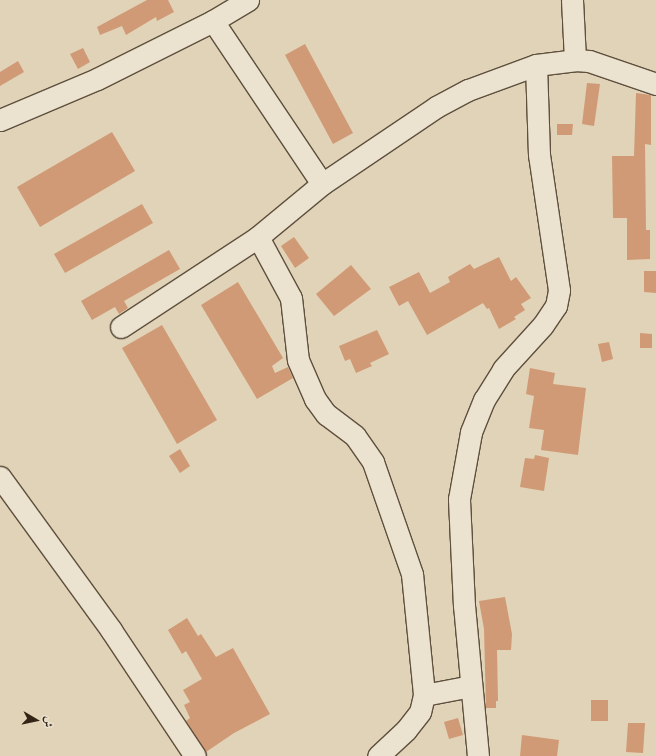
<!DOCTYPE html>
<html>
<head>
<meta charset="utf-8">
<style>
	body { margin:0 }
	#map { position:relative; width:656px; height:756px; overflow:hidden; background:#e1d3b7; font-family:"Sorts Mill Goudy",Amiri,serif }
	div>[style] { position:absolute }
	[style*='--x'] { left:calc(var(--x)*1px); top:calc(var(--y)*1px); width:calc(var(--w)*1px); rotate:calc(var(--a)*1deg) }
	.building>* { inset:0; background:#d09a76 }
	.roads { filter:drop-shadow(1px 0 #5e503e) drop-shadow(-1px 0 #5e503e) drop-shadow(0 1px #5e503e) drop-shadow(0 -1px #5e503e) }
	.minor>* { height:21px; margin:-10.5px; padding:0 10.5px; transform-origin:10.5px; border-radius:10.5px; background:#ece2d0 }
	span { translate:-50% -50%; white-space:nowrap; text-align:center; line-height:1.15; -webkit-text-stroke:3px #ece2d0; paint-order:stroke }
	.north { position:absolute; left:16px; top:700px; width:40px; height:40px; -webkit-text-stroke:3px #ece2d0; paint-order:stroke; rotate:99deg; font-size:11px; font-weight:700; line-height:16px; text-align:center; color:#322515 }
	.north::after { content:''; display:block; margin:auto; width:14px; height:18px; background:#322515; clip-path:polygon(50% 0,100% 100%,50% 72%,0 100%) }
</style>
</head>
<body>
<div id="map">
	<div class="building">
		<div style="clip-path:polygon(147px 0,168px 0,174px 12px,157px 21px,156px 17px,126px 35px,122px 26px,100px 35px,97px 27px)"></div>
		<div style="clip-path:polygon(305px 44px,353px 133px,333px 144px,285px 55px)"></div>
		<div style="clip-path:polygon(83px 48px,90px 62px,78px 69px,70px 54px)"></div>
		<div style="clip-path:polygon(18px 61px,24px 72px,0 86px,0 72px)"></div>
		<div style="clip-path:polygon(587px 83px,600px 84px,594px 126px,582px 124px)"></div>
		<div style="clip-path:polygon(636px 93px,651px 95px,651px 145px,645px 144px,646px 230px,650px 230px,650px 259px,627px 260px,627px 218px,613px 218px,612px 156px,634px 156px)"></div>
		<div style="clip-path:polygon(557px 124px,573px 124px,572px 135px,557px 135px)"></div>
		<div style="clip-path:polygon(112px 132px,135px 171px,40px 227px,17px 187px)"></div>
		<div style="clip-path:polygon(142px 204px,153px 223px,65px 273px,54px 254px)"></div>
		<div style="clip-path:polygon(294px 237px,309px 258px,295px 268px,281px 246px)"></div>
		<div style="clip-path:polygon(169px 250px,180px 269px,124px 301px,128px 308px,119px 314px,115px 307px,92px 320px,81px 301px)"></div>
		<div style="clip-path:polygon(499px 257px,511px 281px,516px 277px,531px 298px,521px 304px,525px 310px,514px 317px,516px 319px,499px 329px,489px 308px,487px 309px,483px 303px,427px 335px,408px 301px,399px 306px,389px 287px,419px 272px,430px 293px,450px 282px,448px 277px,470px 264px,474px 269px)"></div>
		<div style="clip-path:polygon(351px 265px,371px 289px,334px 316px,316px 294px)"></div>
		<div style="clip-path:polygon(644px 271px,656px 271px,656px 293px,644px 292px)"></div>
		<div style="clip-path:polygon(238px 282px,283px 358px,272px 366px,275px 373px,288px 367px,293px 378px,257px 399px,201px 305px)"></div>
		<div style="clip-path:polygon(162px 325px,217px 420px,177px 444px,122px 348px)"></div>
		<div style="clip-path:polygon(377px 330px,389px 354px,370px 363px,372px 366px,356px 373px,350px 359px,345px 361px,339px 346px)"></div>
		<div style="clip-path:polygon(640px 333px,652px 334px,652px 348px,640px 348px)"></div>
		<div style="clip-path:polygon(609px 342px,613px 359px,602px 362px,598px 344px)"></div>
		<div style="clip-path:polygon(530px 368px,555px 373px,553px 384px,586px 388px,578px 455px,541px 450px,544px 430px,529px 428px,534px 396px,526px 394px)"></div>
		<div style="clip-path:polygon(180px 449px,190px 466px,180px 473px,169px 456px)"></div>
		<div style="clip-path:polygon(535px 455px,549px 458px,544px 491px,520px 487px,525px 458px,534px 459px)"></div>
		<div style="clip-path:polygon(505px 597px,512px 634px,511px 650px,497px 650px,498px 701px,496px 701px,496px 708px,486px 708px,484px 629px,479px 601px)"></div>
		<div style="clip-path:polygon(187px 618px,198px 636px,201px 634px,216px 657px,233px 648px,270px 714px,234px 733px,206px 752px,186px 721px,190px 718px,184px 705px,190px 702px,183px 690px,202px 679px,186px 651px,182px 654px,168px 630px)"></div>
		<div style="clip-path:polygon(591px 700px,608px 700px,608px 721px,591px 721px)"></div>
		<div style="clip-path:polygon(458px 718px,463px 735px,449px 739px,444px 722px)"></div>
		<div style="clip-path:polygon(628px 723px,645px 723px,643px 753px,626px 752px)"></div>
		<div style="clip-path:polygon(522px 735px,559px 740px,557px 756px,520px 756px)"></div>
	</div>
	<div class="roads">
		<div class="minor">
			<div style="--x:572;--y:0;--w:60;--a:87.1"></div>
			<div style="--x:213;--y:21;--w:196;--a:56.2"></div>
			<div style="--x:322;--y:184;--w:138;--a:-34"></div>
			<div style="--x:436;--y:107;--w:36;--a:-28"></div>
			<div style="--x:468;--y:90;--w:72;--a:-20.2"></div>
			<div style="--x:536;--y:65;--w:39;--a:-7"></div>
			<div style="--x:575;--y:60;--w:14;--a:4"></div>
			<div style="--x:589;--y:61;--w:71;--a:18.9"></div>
			<div style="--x:0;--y:120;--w:105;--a:-22.9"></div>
			<div style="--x:97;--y:79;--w:130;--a:-26.6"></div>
			<div style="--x:213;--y:21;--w:41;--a:-31"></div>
			<div style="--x:258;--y:237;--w:69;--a:61.6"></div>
			<div style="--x:291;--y:298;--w:62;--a:83.6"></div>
			<div style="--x:298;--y:360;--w:43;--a:66.4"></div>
			<div style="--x:315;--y:399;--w:19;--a:54"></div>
			<div style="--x:326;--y:414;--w:36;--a:37"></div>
			<div style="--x:355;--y:436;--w:32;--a:55"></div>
			<div style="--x:373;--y:462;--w:119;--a:70.8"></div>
			<div style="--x:412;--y:574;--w:122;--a:84.3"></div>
			<div style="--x:424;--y:695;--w:17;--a:103"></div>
			<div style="--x:420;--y:712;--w:23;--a:128"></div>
			<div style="--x:406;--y:730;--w:38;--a:137"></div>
			<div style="--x:121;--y:327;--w:164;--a:-33.3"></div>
			<div style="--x:258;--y:237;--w:83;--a:-39.6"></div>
			<div style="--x:0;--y:477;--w:189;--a:54"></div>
			<div style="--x:111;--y:630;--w:151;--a:56.3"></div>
			<div style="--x:424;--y:695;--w:48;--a:-10.8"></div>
			<div style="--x:478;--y:756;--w:151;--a:-95.3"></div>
			<div style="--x:464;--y:606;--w:107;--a:-92.7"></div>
			<div style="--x:459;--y:499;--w:68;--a:-79.8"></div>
			<div style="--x:471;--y:432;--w:35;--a:-68"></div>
			<div style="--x:484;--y:400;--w:36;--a:-58"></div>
			<div style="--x:503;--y:369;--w:59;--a:-47.7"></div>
			<div style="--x:543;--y:325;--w:23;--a:-56"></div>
			<div style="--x:556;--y:306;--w:16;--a:-79"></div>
			<div style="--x:559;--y:290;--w:136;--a:-98.4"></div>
			<div style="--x:539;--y:155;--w:90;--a:-91.9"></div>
		</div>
	</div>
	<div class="north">ش</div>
</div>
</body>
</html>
